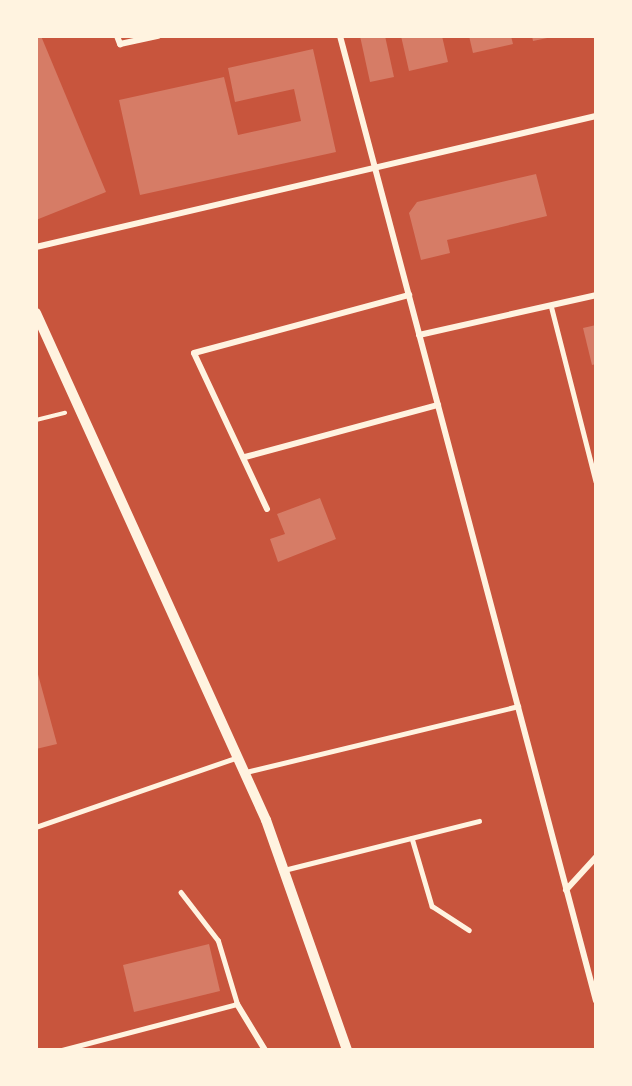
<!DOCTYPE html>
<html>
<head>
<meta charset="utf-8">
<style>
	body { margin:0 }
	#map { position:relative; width:632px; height:1086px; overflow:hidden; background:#c8553d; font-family:Bitter,serif }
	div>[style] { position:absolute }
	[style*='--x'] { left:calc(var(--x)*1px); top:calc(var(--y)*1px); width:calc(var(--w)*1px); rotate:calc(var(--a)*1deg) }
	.building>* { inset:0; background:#d67c66 }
	.path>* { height:4px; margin:-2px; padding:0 2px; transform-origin:2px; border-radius:2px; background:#fff3e0 }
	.service>* { height:4.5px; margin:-2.25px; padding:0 2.25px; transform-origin:2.25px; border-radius:2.25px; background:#fff3e0 }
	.minor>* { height:6px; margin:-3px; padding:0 3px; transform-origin:3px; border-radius:3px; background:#fff3e0 }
	.tertiary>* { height:10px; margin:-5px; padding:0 5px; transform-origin:5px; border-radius:5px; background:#fff3e0 }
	span { translate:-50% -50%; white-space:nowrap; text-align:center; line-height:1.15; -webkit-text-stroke:4.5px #fff3e0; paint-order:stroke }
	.frame { position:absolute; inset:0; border:38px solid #fff3e0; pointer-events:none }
</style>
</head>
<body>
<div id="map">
	<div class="building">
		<div style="clip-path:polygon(36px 36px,41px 36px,106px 192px,36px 220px)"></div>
		<div style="clip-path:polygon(360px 36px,385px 36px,394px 77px,370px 82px)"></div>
		<div style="clip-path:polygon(401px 36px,442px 36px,448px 62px,409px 71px)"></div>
		<div style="clip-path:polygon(469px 36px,511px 36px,513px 44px,473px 53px)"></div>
		<div style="clip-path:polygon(532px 36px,552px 36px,552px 37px,533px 41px)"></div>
		<div style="clip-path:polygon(313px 49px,336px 152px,140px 195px,119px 100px,224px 77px,238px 135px,301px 121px,294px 89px,235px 102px,228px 68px)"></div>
		<div style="clip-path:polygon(536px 174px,547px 216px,447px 240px,450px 253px,421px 260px,409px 213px,417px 202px)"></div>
		<div style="clip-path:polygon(596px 325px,596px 364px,592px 365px,583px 328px)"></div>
		<div style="clip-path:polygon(320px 498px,336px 539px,278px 562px,270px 539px,285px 534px,277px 514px)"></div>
		<div style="clip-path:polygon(36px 667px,57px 744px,36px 749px)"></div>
		<div style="clip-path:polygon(209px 944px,220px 991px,134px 1012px,123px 965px)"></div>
	</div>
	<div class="path">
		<div style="--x:36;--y:420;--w:30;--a:-14"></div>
	</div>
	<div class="service">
		<div style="--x:551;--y:305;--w:182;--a:75.7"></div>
		<div style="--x:246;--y:772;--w:280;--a:-13.6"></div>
		<div style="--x:36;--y:827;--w:214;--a:-19.1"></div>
		<div style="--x:412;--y:838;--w:71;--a:73.6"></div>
		<div style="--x:432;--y:906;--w:44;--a:33"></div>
		<div style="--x:284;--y:870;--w:201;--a:-14.1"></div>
		<div style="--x:62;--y:1050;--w:181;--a:-14.7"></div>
		<div style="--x:237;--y:1004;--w:66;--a:-106.8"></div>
		<div style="--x:218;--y:941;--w:61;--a:-127.6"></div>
	</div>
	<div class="minor">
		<div style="--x:117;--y:36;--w:9;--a:69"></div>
		<div style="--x:120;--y:44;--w:39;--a:-12"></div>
		<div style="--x:340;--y:36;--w:998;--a:75.14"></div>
		<div style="--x:36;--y:247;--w:575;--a:-13.17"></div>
		<div style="--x:419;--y:335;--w:181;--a:-12.7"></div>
		<div style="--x:245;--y:457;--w:200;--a:-15.1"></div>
		<div style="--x:267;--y:509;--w:172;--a:-115.1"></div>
		<div style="--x:194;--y:353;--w:223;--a:-15.1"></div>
		<div style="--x:566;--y:890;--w:45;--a:-47.7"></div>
		<div style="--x:237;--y:1004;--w:54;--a:58.7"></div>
	</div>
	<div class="tertiary">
		<div style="--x:36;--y:313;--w:557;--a:65.6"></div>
		<div style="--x:266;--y:820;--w:244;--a:70.6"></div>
	</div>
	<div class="frame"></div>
</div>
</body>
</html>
